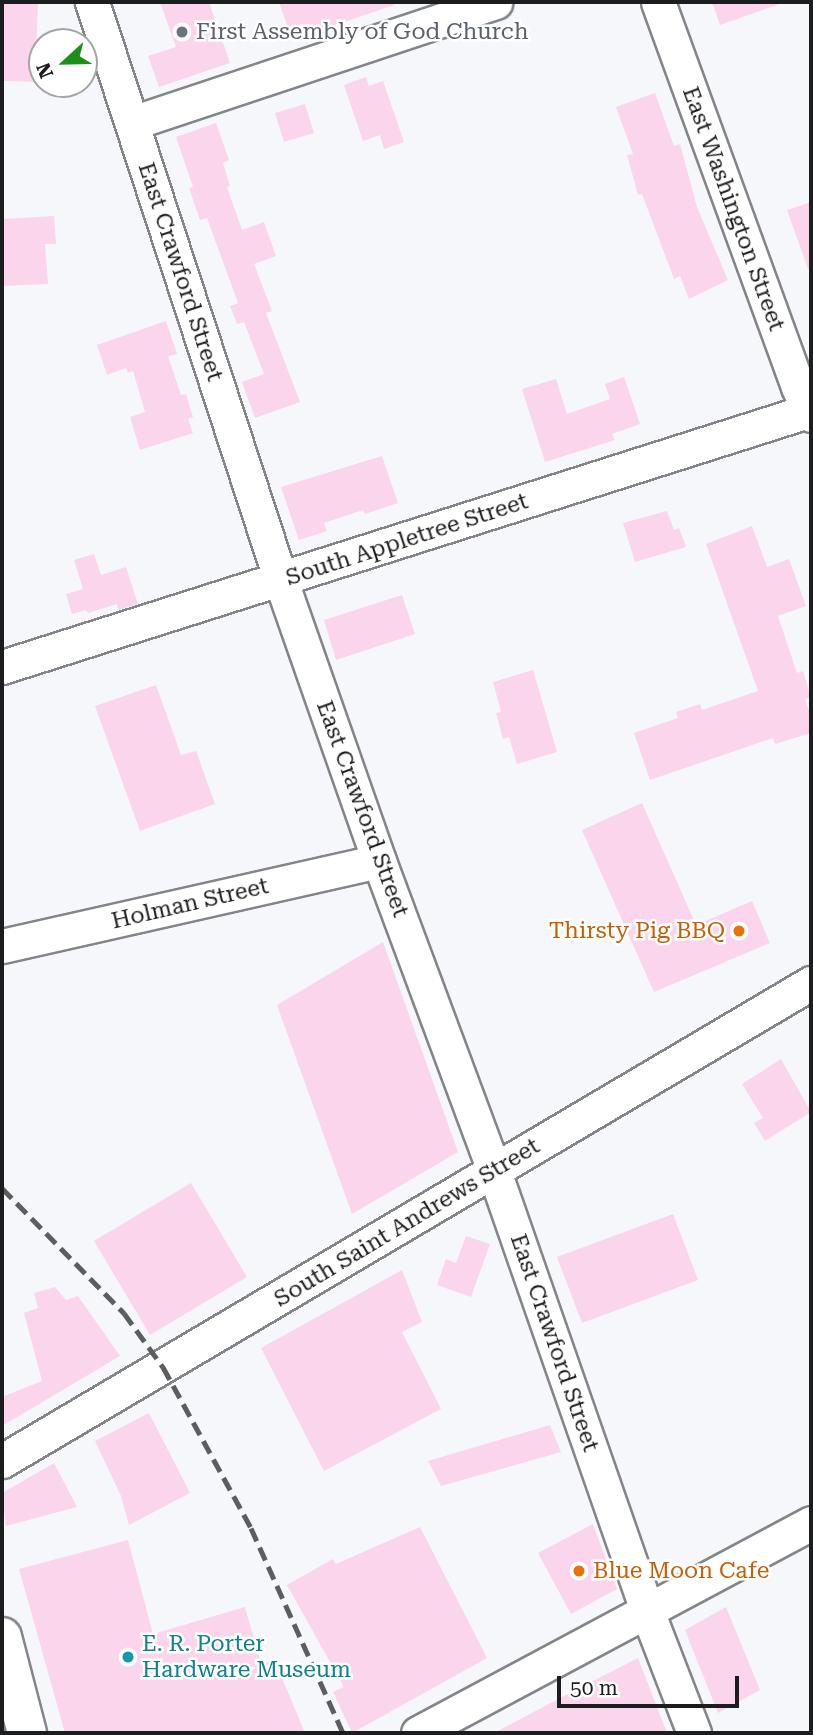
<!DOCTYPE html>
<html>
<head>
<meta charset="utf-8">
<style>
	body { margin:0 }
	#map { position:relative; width:813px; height:1735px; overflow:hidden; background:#f5f7fb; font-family:"Roboto Serif",serif }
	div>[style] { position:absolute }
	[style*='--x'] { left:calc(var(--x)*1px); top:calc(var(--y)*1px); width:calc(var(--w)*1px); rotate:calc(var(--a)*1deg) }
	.building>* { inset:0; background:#fbd5eb }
	.roads { filter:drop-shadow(2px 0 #838588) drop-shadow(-2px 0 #838588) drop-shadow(0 2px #838588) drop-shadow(0 -2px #838588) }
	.minor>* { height:33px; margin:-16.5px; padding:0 16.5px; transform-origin:16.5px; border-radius:16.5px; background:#fff }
	.major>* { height:38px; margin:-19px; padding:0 19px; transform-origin:19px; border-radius:19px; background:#fff }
	.rail>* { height:5px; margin-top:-2.5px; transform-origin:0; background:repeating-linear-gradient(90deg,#5c5d5f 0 14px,transparent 0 21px) }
	.dots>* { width:19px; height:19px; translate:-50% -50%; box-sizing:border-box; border:4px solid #fff; border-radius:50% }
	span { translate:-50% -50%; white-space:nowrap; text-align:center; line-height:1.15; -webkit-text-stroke:5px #fff; paint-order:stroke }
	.worship-label { font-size:23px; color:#5b616d }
	.left { translate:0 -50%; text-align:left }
	.street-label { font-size:23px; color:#1c1d1e }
	.food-label { font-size:23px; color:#c56008 }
	.right { translate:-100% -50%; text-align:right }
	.culture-label { font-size:23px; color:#0d838f }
	.frame { position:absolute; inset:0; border:4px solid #1c1d1e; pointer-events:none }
	.north { position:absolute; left:28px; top:28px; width:70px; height:70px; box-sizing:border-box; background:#fff; border:2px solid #a4a5a5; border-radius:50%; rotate:248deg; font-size:19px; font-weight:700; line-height:28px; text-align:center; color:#1c1d1e }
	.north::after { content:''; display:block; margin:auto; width:24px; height:32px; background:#1e901a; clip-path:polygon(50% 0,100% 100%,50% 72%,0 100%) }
	.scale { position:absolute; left:557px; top:1676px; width:182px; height:32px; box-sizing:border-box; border:4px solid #1c1d1e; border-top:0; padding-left:9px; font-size:21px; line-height:24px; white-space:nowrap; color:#1c1d1e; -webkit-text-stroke:5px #fff; paint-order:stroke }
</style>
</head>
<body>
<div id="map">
	<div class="building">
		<div style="clip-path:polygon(2px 2px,38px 2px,36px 57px,42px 57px,42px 82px,2px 81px)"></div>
		<div style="clip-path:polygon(160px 2px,209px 2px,230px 63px,159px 87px,148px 56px,176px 47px)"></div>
		<div style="clip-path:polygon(279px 2px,394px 2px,394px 5px,292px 40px)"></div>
		<div style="clip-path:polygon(712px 2px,777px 2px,777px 5px,720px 25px)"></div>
		<div style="clip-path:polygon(366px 77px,369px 86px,383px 81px,404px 142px,384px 149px,380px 135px,363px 141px,344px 85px)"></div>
		<div style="clip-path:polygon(655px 93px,674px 146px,680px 144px,697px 207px,728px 280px,689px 299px,680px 276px,674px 279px,642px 194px,638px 195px,627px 155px,633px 154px,616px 107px)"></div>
		<div style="clip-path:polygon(305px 104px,314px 133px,284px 142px,275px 113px)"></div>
		<div style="clip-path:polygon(216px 123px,229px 160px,223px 163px,230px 186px,227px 187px,242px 230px,264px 222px,276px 256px,254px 264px,272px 311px,266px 313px,300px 402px,255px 418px,242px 382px,264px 374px,244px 322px,237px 324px,230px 306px,238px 303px,207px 218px,200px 220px,189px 188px,193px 187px,176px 137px)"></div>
		<div style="clip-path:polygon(811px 202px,811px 269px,808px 269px,787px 210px)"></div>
		<div style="clip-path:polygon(54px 216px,56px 244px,45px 244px,48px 284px,2px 286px,2px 219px)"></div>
		<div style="clip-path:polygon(166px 321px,177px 354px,168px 356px,181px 395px,186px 394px,193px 417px,188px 419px,193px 433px,140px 450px,130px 417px,145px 412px,133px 371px,128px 373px,126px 368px,107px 375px,97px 345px)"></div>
		<div style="clip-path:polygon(624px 377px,640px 424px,612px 434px,615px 440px,545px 462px,522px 389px,556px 379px,567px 414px,610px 399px,605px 384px)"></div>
		<div style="clip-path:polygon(382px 456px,398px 503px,365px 514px,363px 510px,324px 523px,327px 531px,299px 540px,281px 487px)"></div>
		<div style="clip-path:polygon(667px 511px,674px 530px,679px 528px,686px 547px,635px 562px,623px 523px)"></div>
		<div style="clip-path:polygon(752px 526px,767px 567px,789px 559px,806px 606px,778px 616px,797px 673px,803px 671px,811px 697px,805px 699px,811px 717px,811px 733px,775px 744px,773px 738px,650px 780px,634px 733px,678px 718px,676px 712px,700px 704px,702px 710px,758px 691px,706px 544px)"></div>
		<div style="clip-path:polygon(94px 554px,101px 575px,126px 567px,138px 604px,118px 610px,117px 604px,88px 613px,86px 610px,72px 614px,66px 594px,83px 589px,74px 560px)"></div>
		<div style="clip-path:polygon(402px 595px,415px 634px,336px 660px,324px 620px)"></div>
		<div style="clip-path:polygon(533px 670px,557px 752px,517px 764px,509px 737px,503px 739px,496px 713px,501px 712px,493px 682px)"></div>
		<div style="clip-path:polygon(156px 685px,181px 755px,196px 751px,215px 804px,140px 831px,95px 706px)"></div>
		<div style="clip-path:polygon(642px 803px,696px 925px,752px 901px,770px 943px,654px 992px,582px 830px)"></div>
		<div style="clip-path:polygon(383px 942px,458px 1152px,352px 1214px,277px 1005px)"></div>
		<div style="clip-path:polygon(781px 1059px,811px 1112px,765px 1141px,754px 1123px,763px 1118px,742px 1084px)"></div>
		<div style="clip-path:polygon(191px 1183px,247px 1277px,150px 1335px,94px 1241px)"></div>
		<div style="clip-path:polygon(673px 1214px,698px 1280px,582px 1323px,557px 1257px)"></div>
		<div style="clip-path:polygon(466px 1236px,490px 1244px,471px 1297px,437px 1285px,446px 1259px,456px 1263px)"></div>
		<div style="clip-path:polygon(402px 1270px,422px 1322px,402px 1332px,441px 1409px,324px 1471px,261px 1348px)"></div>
		<div style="clip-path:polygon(55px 1287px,66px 1300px,78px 1296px,120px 1356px,2px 1426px,2px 1397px,42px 1381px,24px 1313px,38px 1308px,34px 1293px)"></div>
		<div style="clip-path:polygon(149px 1413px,190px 1493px,129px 1525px,121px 1496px,95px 1441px)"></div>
		<div style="clip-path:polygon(550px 1425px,561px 1452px,441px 1486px,428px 1461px)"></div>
		<div style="clip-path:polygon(54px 1463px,77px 1507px,6px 1526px,2px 1493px)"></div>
		<div style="clip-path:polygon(593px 1524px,617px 1589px,571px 1614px,538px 1553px)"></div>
		<div style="clip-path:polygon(420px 1527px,487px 1658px,352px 1733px,333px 1692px,344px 1687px,287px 1585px,333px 1559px,336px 1564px)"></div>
		<div style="clip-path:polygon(128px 1540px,153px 1634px,245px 1607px,261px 1664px,275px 1661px,305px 1733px,65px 1733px,19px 1569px)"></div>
		<div style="clip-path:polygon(726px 1607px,760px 1690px,718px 1713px,685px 1630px)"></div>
		<div style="clip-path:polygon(638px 1658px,667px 1733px,494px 1733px,587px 1684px)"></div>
	</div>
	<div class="roads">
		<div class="minor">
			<div style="--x:92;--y:2;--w:609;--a:71.92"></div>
			<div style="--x:281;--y:581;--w:297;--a:70.7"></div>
			<div style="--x:379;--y:861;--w:331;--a:69.6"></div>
			<div style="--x:494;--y:1171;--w:466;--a:70.8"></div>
			<div style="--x:647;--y:1611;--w:131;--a:68.9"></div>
			<div style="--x:658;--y:2;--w:410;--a:70"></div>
			<div style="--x:798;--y:387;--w:31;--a:65"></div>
			<div style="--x:132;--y:123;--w:383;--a:-18.4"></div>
			<div style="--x:2;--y:667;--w:849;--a:-17.62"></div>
			<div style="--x:2;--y:946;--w:386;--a:-12.7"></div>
			<div style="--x:2;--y:1461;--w:940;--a:-30.58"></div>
			<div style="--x:418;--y:1733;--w:446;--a:-28.1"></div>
		</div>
		<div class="major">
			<div style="--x:2;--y:1637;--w:99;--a:75.4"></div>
		</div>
	</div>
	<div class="rail">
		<div style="--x:2;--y:1188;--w:175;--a:45.7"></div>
		<div style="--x:124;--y:1313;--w:67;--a:54.2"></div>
		<div style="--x:163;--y:1367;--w:183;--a:61.3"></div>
		<div style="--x:251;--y:1528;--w:225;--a:65.8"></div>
	</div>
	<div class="dots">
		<div style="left:182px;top:32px;background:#6b7280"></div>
		<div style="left:739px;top:931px;background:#e8710a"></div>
		<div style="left:579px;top:1571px;background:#e8710a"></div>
		<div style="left:128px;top:1657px;background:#0f9aa8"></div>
	</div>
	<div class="worship-label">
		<span class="left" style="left:196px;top:32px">First Assembly of God Church</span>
	</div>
	<div class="street-label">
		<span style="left:733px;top:209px;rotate:70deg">East Washington Street</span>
		<span style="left:180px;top:272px;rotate:72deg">East Crawford Street</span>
		<span style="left:407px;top:540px;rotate:-18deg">South Appletree Street</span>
		<span style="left:362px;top:809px;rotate:70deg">East Crawford Street</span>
		<span style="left:190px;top:904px;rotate:-13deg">Holman Street</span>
		<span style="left:407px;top:1223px;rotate:-31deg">South Saint Andrews Street</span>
		<span style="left:554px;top:1343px;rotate:71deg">East Crawford Street</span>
	</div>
	<div class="food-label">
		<span class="right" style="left:725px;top:931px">Thirsty Pig BBQ</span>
		<span class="left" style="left:593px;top:1571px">Blue Moon Cafe</span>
	</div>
	<div class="culture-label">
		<span class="left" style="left:142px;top:1657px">E. R. Porter<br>Hardware Museum</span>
	</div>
	<div class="frame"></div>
	<div class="north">N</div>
	<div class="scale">50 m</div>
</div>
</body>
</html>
